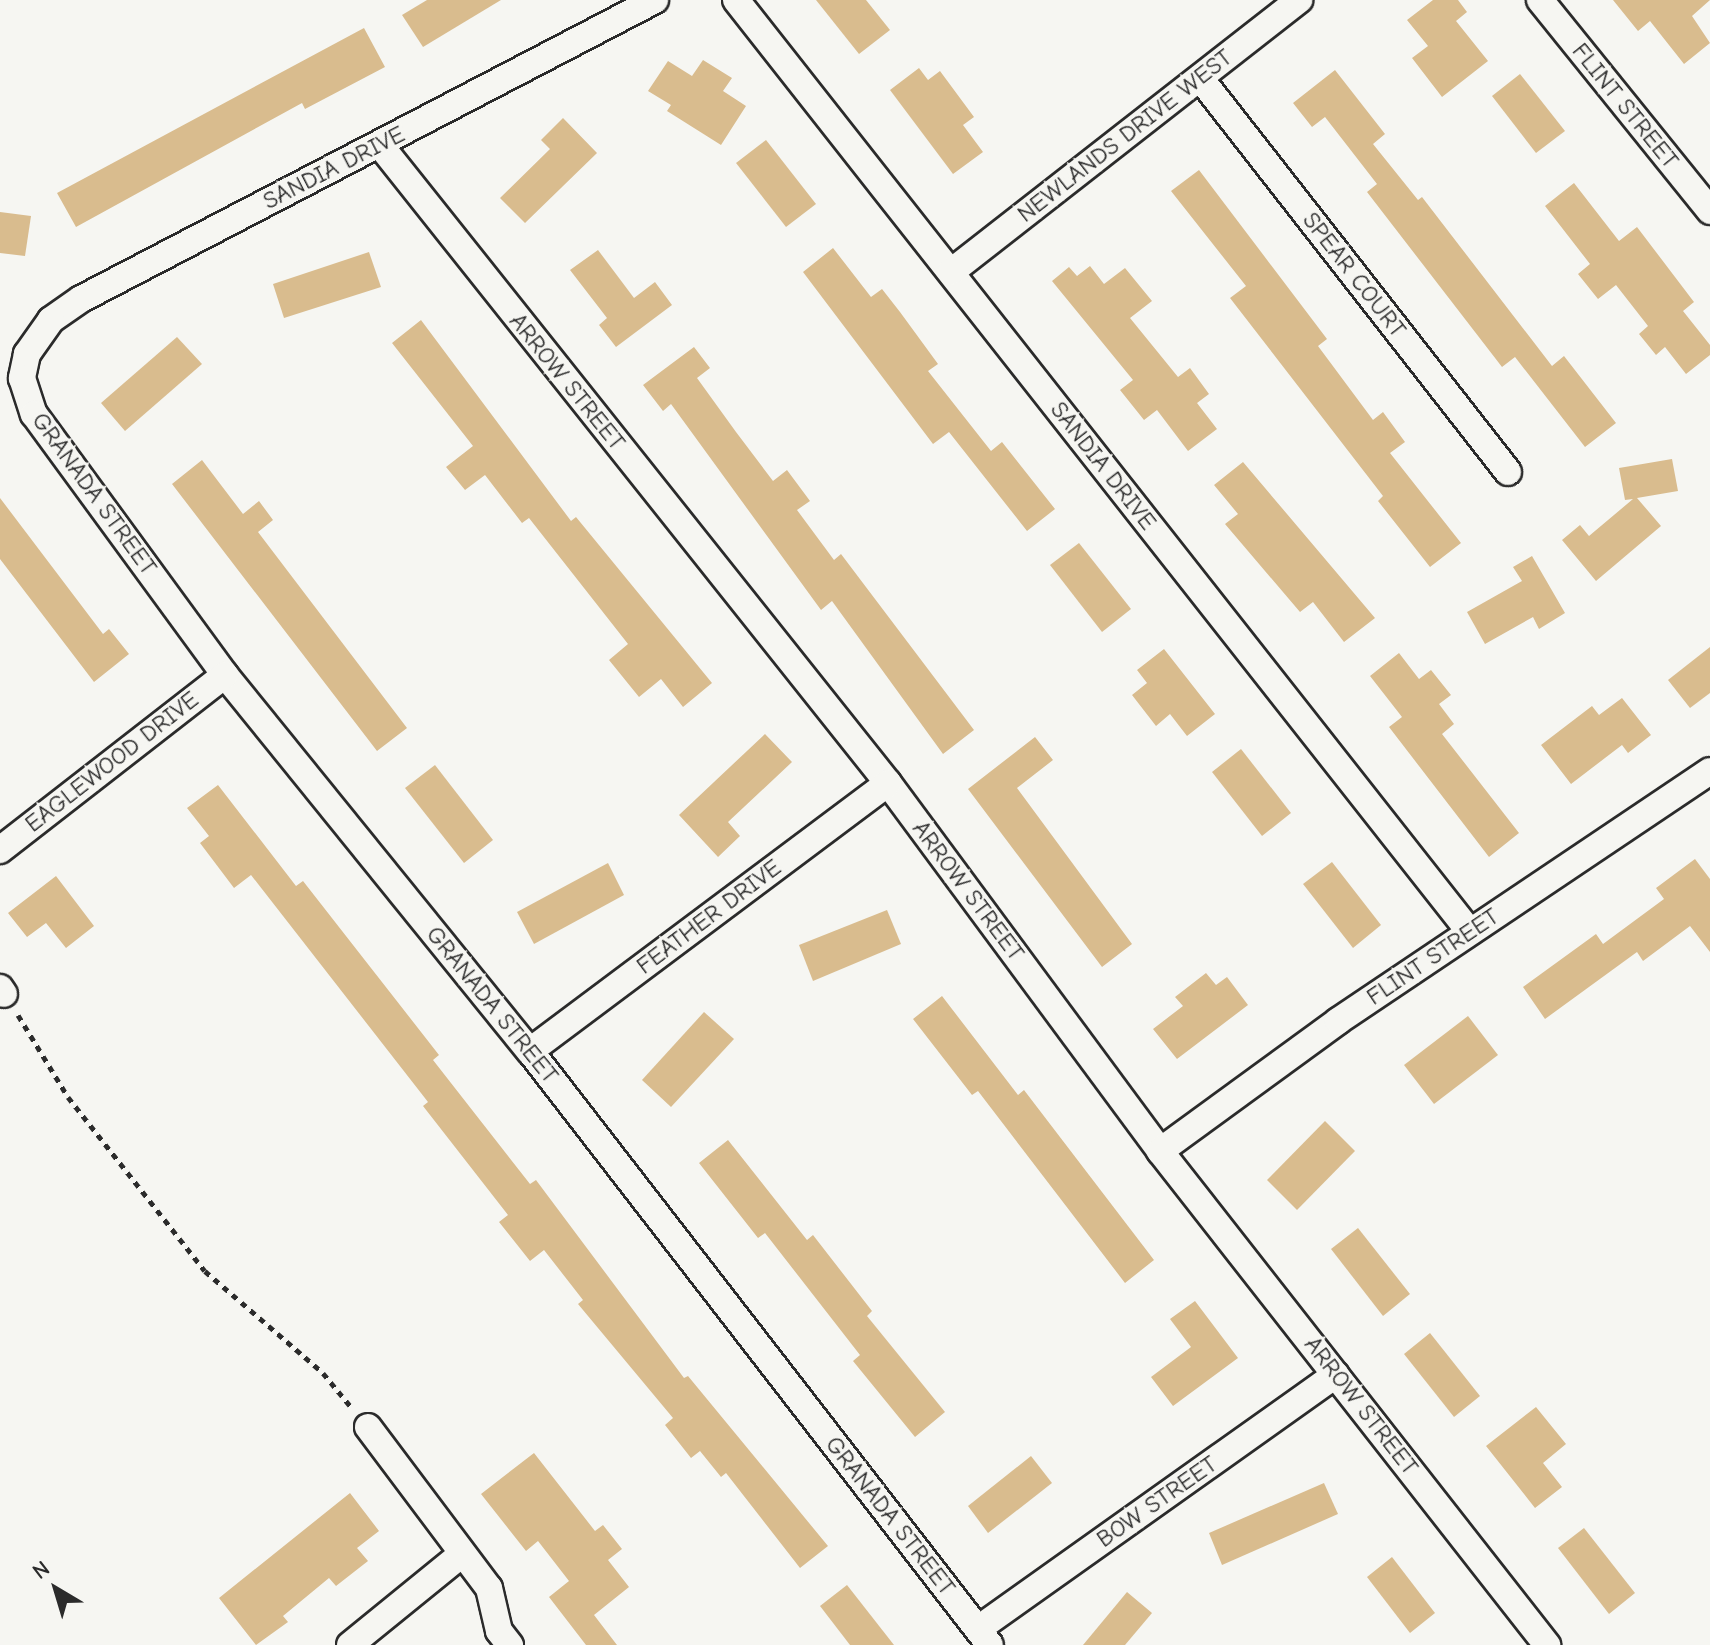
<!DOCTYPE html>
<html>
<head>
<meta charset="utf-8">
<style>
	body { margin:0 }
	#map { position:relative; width:1710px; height:1645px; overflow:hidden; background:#f6f6f2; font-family:"Comic Neue",sans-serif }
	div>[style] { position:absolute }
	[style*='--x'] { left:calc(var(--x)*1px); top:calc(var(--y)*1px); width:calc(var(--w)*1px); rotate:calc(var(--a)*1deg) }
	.building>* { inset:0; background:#d9bc8e }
	.path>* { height:5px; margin-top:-2.5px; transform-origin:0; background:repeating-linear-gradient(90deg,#2b2b2b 0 6px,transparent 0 12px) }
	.roads { filter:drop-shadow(2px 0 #2b2b2b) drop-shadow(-2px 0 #2b2b2b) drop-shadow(0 2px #2b2b2b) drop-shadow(0 -2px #2b2b2b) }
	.minor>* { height:26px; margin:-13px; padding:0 13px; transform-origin:13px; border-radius:13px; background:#f6f6f2 }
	span { translate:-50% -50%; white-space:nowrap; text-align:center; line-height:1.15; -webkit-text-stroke:6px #f6f6f2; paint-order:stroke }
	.street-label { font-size:24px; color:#2b2b2b }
	.north { position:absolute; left:16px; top:1549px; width:80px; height:80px; -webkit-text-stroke:6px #f6f6f2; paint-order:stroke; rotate:322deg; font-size:22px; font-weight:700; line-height:32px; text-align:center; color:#2b2b2b }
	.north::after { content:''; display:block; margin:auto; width:28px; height:36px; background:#2b2b2b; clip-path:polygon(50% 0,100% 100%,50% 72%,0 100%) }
</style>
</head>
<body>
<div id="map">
	<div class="building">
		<div style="clip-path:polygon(427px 0,501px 0,423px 47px,402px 15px)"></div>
		<div style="clip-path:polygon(816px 0,866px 0,890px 30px,859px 54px)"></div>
		<div style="clip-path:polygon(1433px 0,1458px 0,1467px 12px,1456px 21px,1488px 61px,1442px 97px,1412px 58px,1428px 46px,1407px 20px)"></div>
		<div style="clip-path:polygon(1613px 0,1710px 0,1692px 16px,1710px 43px,1684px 64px,1650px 21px,1638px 31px)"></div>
		<div style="clip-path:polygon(364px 28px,385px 67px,305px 109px,302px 103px,76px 227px,57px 193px)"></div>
		<div style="clip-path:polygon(703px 60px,732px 78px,723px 91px,746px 106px,721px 145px,667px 111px,671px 105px,648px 91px,668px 61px,692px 76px)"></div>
		<div style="clip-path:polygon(919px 68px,928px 80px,940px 71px,974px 117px,963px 125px,983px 152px,953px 174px,890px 90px)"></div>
		<div style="clip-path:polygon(1335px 70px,1385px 134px,1373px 144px,1418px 200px,1422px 197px,1552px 366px,1564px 356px,1616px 423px,1585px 447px,1515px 357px,1502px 367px,1367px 192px,1377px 184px,1325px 117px,1312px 127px,1293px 103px)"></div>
		<div style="clip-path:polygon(1520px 74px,1565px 131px,1536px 153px,1492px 96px)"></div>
		<div style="clip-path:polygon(563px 118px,597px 153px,525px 223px,500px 198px,550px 149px,541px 140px)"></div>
		<div style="clip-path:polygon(766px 140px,816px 204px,786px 227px,736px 163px)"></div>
		<div style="clip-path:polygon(1199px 170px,1327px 339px,1318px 346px,1373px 420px,1383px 412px,1405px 442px,1390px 453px,1461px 543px,1430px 567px,1378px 501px,1383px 496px,1230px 298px,1246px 286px,1171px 191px)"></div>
		<div style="clip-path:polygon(1574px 183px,1619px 241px,1637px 227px,1694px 302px,1683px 311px,1710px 345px,1710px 355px,1686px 374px,1665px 347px,1656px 355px,1639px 334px,1648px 326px,1616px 285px,1598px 299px,1578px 274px,1590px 264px,1545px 206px)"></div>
		<div style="clip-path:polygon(0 212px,31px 216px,25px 256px,0 253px)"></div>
		<div style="clip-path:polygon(833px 248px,871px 297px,882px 289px,900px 312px,938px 364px,928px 371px,991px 451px,1002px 442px,1055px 509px,1027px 531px,949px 432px,933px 444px,803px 272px)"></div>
		<div style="clip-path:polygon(598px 250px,634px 298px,655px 282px,672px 305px,616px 347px,599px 325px,607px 318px,570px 270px)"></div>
		<div style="clip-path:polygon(369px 252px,381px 287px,284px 318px,273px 284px)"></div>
		<div style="clip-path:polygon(1090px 266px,1104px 284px,1125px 268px,1152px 301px,1130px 318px,1178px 377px,1190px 368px,1209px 394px,1197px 403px,1217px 429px,1188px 451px,1157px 410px,1144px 420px,1120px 390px,1133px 380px,1052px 281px,1069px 267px,1077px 276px)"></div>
		<div style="clip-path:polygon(421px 320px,571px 521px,576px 517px,712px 683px,683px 707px,661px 679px,639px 697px,609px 660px,628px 644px,529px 518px,522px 523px,485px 475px,465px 490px,446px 467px,473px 446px,392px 343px)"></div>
		<div style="clip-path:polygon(177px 337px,202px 364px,125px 431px,101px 403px)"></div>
		<div style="clip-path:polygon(694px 347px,710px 368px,697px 378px,736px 432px,773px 481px,787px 470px,810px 501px,797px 510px,834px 560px,841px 554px,974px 730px,943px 754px,832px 601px,821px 610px,671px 404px,663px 411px,643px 385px)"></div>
		<div style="clip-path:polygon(1672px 459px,1678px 491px,1637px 498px,1661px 526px,1596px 581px,1562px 540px,1580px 525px,1589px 536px,1633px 499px,1625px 500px,1619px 468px)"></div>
		<div style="clip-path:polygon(202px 460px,243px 514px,259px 501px,273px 520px,258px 532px,407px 728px,377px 751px,172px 484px)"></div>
		<div style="clip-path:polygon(1243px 462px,1375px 618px,1344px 642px,1313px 602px,1300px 612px,1225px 524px,1238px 514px,1214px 485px)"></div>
		<div style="clip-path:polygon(0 498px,103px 634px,109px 629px,129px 654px,94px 682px,0 559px)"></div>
		<div style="clip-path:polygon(1079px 543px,1131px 609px,1102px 632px,1050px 565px)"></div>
		<div style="clip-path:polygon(1532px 556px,1565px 613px,1539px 629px,1533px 617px,1485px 644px,1467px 612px,1522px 581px,1513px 567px)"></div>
		<div style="clip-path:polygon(1710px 647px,1710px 693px,1690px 708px,1668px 680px)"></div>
		<div style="clip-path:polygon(1164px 649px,1215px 714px,1187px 736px,1170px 714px,1156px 726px,1132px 695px,1147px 683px,1137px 670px)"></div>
		<div style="clip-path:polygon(1399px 653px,1419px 679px,1431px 670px,1451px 695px,1439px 704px,1454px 724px,1442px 734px,1519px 833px,1489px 857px,1389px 727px,1402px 717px,1370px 676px)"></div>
		<div style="clip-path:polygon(1622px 698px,1651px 735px,1628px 753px,1622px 745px,1571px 784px,1541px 745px,1592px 706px,1599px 715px)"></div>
		<div style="clip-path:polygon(765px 734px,792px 762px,728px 822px,740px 836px,718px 857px,679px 815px)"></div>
		<div style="clip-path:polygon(1035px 737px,1053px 760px,1017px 788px,1132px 944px,1102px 967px,968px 789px)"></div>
		<div style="clip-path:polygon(1241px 749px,1291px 813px,1262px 836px,1212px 772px)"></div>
		<div style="clip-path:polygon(435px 765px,493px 840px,464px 863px,405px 788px)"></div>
		<div style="clip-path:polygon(218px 785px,296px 886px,303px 881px,439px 1055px,433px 1060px,530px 1184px,536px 1180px,684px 1378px,688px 1376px,828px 1546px,800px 1568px,726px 1473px,721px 1477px,700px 1451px,691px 1458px,665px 1425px,673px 1418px,578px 1304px,583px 1300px,544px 1250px,530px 1261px,499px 1222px,508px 1215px,423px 1106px,428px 1102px,251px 875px,234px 888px,200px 843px,209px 836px,187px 808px)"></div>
		<div style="clip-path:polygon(1695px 859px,1710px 879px,1710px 952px,1690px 926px,1643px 961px,1637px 952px,1545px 1019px,1523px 987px,1596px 934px,1603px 944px,1664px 899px,1656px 888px)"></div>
		<div style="clip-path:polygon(1332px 862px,1381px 925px,1353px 948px,1303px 884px)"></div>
		<div style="clip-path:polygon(608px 863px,624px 895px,534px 944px,517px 912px)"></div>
		<div style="clip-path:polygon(56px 876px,94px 926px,66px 948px,46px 923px,27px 937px,8px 913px)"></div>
		<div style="clip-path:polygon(887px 910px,901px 944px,813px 981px,799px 945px)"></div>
		<div style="clip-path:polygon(1206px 973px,1216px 985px,1227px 977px,1248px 1005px,1177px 1059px,1153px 1029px,1183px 1006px,1175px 997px)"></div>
		<div style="clip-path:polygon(942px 996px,1018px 1095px,1024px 1090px,1154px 1260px,1125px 1283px,978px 1091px,972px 1095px,913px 1019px)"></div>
		<div style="clip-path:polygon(704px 1012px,734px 1039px,671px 1107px,642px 1080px)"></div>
		<div style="clip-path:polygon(1468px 1016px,1498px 1055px,1434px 1104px,1404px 1065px)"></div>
		<div style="clip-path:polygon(1325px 1121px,1355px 1151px,1297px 1210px,1267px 1180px)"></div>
		<div style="clip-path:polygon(728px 1140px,807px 1240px,813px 1235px,872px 1311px,867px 1316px,945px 1412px,915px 1437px,853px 1361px,860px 1355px,765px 1233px,758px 1238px,699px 1163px)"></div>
		<div style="clip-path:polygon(1358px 1228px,1410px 1294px,1383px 1316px,1331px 1249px)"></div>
		<div style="clip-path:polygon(1195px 1301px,1238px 1358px,1173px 1406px,1151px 1377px,1191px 1347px,1170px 1319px)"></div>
		<div style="clip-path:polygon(1430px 1333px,1480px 1396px,1454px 1417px,1404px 1354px)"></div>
		<div style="clip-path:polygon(1536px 1407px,1566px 1444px,1543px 1463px,1562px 1487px,1535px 1508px,1486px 1446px)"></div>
		<div style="clip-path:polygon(534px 1453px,595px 1531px,603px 1525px,622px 1549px,608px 1560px,629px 1587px,594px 1615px,617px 1645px,586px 1645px,549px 1597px,569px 1581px,538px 1541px,526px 1551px,481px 1494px)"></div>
		<div style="clip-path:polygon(1031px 1456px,1052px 1483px,988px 1533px,968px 1506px)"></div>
		<div style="clip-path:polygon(1324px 1483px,1338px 1514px,1222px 1565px,1209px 1533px)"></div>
		<div style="clip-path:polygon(350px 1493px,379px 1531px,357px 1548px,368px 1561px,336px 1586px,329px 1578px,283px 1616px,288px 1622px,256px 1645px,219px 1598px)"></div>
		<div style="clip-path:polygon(1584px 1528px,1635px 1593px,1609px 1614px,1558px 1548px)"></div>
		<div style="clip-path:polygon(1392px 1557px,1435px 1613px,1410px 1633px,1367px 1577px)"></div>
		<div style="clip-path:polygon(847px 1585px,894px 1645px,850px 1645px,820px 1606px)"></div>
		<div style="clip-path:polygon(1127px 1592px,1152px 1613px,1125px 1645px,1083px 1645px)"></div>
	</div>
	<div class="path">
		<div style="--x:18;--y:1015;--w:96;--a:58.6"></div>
		<div style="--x:68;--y:1097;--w:221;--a:51.8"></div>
		<div style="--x:205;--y:1271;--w:156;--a:40.8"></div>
		<div style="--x:323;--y:1373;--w:44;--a:50.5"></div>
	</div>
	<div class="roads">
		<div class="minor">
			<div style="--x:655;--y:0;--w:647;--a:152.48"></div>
			<div style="--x:81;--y:299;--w:37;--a:145"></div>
			<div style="--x:51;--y:320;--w:42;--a:125.2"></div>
			<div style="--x:27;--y:354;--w:25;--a:102"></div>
			<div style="--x:22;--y:378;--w:38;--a:72"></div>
			<div style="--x:34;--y:414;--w:323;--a:53.8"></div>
			<div style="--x:225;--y:675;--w:484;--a:51"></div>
			<div style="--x:530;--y:1051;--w:751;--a:52.25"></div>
			<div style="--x:736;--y:0;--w:1186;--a:51.78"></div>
			<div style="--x:1540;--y:0;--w:271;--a:51.1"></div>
			<div style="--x:1200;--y:78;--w:500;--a:51.98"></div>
			<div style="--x:380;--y:145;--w:816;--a:51.47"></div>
			<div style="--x:888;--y:783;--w:458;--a:53.5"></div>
			<div style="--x:1160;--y:1151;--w:628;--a:51.92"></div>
			<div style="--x:951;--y:272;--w:442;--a:-38"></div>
			<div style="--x:0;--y:850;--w:285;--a:-37.9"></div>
			<div style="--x:0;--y:988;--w:7;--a:56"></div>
			<div style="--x:530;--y:1051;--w:447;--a:-36.8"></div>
			<div style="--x:1160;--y:1151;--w:220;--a:-36.1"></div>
			<div style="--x:1338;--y:1021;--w:448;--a:-33.9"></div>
			<div style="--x:368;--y:1427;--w:201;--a:53.1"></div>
			<div style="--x:489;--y:1588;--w:44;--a:76.9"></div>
			<div style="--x:499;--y:1631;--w:18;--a:52"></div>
			<div style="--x:978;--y:1629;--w:439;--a:-35.4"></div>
			<div style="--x:350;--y:1645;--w:144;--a:-39.1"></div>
		</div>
	</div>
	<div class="street-label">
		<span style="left:1625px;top:106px;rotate:51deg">FLINT STREET</span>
		<span style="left:1125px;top:136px;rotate:-38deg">NEWLANDS DRIVE WEST</span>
		<span style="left:334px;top:168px;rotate:-27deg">SANDIA DRIVE</span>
		<span style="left:1354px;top:275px;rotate:52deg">SPEAR COURT</span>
		<span style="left:567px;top:382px;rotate:51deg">ARROW STREET</span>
		<span style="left:1103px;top:466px;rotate:52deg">SANDIA DRIVE</span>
		<span style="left:94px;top:494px;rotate:54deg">GRANADA STREET</span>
		<span style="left:112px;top:762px;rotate:-38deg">EAGLEWOOD DRIVE</span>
		<span style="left:968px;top:891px;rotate:53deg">ARROW STREET</span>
		<span style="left:709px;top:917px;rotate:-37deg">FEATHER DRIVE</span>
		<span style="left:1433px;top:957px;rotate:-34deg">FLINT STREET</span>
		<span style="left:492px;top:1005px;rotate:51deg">GRANADA STREET</span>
		<span style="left:1361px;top:1406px;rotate:52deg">ARROW STREET</span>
		<span style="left:1157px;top:1502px;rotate:-35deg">BOW STREET</span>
		<span style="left:890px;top:1516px;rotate:52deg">GRANADA STREET</span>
	</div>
	<div class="north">N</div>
</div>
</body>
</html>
